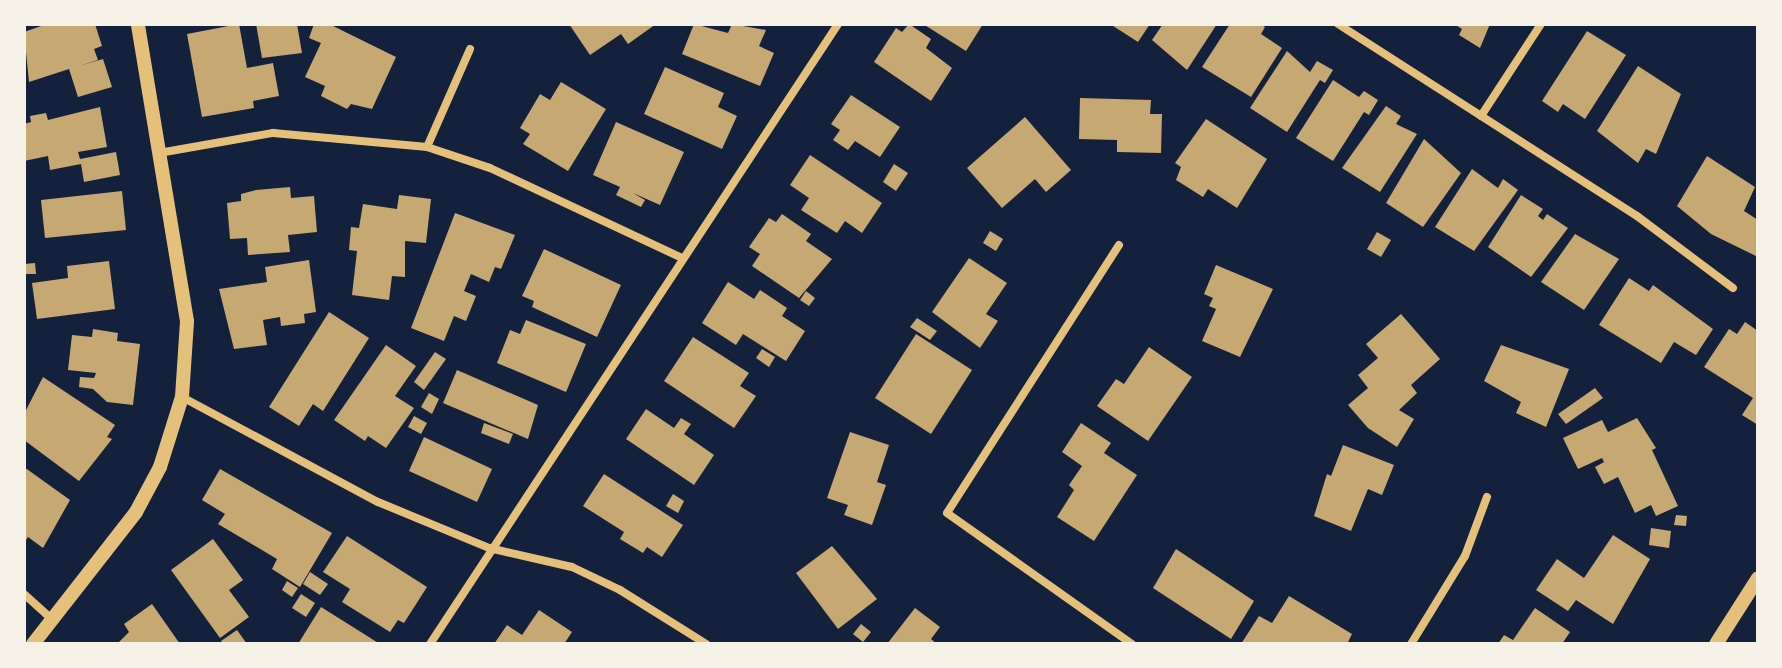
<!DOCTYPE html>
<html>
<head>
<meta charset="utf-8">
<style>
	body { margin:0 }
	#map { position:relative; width:1782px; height:668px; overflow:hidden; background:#14213d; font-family:"Varela Round",sans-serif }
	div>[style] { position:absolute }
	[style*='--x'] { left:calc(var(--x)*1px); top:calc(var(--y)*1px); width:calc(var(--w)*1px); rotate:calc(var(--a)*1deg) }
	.building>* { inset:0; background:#c6a872 }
	.minor>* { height:8px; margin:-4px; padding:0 4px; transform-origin:4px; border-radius:4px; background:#e5c07b }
	.tertiary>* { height:14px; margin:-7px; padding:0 7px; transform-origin:7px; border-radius:7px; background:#e5c07b }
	span { translate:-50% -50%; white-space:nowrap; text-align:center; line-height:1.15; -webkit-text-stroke:6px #f6f1e7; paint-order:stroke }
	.frame { position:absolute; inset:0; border:26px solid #f6f1e7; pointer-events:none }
</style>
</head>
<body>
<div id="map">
	<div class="building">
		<div style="clip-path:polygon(47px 24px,95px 24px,102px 46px,94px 49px,98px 60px,79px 66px,103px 59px,112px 87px,78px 97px,69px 69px,29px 82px,24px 32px)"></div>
		<div style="clip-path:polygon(239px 24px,247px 68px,273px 63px,279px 96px,253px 101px,254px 108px,202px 117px,187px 34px)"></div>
		<div style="clip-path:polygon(256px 24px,297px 24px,302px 53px,262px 58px)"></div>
		<div style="clip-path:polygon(314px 24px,329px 24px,396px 57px,372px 109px,351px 104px,347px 109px,321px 96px,325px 86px,305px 77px,321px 43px,309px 38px)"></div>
		<div style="clip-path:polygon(569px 24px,656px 24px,628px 44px,621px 34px,590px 55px)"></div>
		<div style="clip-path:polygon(694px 24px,728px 33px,732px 24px,766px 30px,759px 46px,774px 53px,760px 86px,682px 54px)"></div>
		<div style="clip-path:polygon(909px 24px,931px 39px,926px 48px,952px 68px,931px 101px,874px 62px,896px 28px,902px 32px)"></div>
		<div style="clip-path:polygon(923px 24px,983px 24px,966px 51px)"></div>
		<div style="clip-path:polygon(1110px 24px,1150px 24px,1138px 42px)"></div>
		<div style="clip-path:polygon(1163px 24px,1217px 24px,1187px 70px,1152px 40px)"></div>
		<div style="clip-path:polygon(1230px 24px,1260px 24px,1265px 27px,1261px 34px,1282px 48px,1251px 97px,1202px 67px)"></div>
		<div style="clip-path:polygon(1454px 24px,1490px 24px,1480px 48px,1459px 35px,1462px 29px)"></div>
		<div style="clip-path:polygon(1587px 31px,1626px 55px,1585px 119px,1563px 104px,1558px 112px,1542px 101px)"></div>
		<div style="clip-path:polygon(1287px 51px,1310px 72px,1317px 61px,1333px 70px,1325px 83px,1320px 80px,1287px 132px,1250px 108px)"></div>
		<div style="clip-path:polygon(1638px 66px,1681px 94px,1656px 154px,1646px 149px,1638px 163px,1597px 131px)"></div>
		<div style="clip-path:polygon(665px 67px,724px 93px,718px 107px,737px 116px,722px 149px,644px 114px)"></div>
		<div style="clip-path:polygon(1333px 80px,1359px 97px,1364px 91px,1378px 100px,1369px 115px,1364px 112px,1333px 161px,1296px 138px)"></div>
		<div style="clip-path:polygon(561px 82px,606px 109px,568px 171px,523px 144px,530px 134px,520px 128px,540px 94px,550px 100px)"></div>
		<div style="clip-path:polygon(851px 95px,900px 127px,880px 157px,855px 141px,848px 150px,833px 140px,840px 130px,831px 124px)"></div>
		<div style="clip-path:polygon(1080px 98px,1151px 100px,1150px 114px,1162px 114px,1161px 153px,1117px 152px,1117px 140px,1079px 139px)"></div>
		<div style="clip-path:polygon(1386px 106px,1401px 116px,1396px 124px,1417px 134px,1380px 192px,1342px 168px)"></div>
		<div style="clip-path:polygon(100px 107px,107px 147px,78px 152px,80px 159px,116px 152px,120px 175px,84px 182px,81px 164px,50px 170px,48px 156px,24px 161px,24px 124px,31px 122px,30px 116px,46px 113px,48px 120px)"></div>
		<div style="clip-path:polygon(1025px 117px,1071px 170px,1046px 192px,1035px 179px,1002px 208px,967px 168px)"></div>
		<div style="clip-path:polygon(1206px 119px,1267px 159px,1237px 208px,1208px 189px,1203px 197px,1176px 180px,1181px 167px,1175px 163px)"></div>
		<div style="clip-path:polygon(616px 122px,684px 152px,660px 205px,633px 193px,645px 200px,641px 207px,616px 195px,620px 187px,593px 175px)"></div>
		<div style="clip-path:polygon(1424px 139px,1461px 173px,1423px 227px,1386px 203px)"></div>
		<div style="clip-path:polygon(810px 155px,882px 203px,862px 233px,845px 221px,837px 233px,801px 210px,809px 198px,790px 185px)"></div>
		<div style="clip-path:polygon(1707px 156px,1755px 187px,1744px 211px,1758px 220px,1758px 257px,1711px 234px,1677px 206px)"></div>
		<div style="clip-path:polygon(894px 164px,908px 173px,896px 191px,883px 182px)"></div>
		<div style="clip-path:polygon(1472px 169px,1498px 188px,1503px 179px,1518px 190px,1474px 251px,1435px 227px)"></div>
		<div style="clip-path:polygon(290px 187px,291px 198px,314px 196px,317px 232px,288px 235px,290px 252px,248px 255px,247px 238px,230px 239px,227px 203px,241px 201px,241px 194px,256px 190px)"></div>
		<div style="clip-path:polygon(122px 191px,126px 230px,45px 238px,41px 200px)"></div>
		<div style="clip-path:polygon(399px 195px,431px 199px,426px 243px,405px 241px,405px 277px,392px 276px,389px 300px,352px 295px,357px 251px,349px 250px,351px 227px,359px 228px,363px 204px,397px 209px)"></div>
		<div style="clip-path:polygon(1521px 195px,1543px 209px,1538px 216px,1543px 220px,1547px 214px,1568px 228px,1531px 277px,1488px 247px)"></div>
		<div style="clip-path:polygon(455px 213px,515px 235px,501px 269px,495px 267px,489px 282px,471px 274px,464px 291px,476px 296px,466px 321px,454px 316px,444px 341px,411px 328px)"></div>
		<div style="clip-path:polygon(782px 214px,811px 234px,806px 241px,832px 259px,799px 298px,752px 266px,760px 254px,749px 247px,769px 218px,776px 222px)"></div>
		<div style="clip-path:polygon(990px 231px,1003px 239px,996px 251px,983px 243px)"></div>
		<div style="clip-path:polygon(1377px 232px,1391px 240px,1381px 257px,1367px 249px)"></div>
		<div style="clip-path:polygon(1575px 234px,1619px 259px,1584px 310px,1541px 282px)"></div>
		<div style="clip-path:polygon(544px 249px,621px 285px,597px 337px,532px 307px,534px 301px,522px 296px)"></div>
		<div style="clip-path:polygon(969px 258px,1007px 283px,986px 314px,998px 321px,980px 348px,932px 312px)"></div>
		<div style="clip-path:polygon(309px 260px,316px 312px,304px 314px,305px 323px,281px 326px,280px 317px,263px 320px,267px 345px,234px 349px,219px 289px,267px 282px,265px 267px)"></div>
		<div style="clip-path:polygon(109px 261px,115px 309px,37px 319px,32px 283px,68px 278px,67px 266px)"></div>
		<div style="clip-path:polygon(35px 263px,36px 274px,24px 274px,24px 264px)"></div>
		<div style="clip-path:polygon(1216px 265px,1273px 289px,1240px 357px,1202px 341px,1216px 309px,1209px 306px,1213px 298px,1204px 294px)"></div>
		<div style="clip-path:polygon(1629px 278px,1649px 291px,1653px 285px,1713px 329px,1696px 355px,1674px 342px,1661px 363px,1599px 325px)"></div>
		<div style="clip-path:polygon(728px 282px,754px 299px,760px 290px,787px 308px,782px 316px,805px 331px,786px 361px,743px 334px,736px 345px,702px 323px)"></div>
		<div style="clip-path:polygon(806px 291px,815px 298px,809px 306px,800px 300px)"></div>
		<div style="clip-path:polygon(329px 312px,369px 338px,323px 411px,313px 404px,299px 426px,269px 407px)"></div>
		<div style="clip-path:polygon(1401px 314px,1440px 359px,1411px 385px,1417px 393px,1399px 410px,1414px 419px,1397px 447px,1368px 428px,1348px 405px,1368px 388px,1358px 375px,1378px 358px,1366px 344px)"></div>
		<div style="clip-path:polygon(917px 318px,937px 331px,930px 340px,910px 327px)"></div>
		<div style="clip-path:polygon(526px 320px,586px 344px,566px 392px,497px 363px,510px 330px,520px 334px)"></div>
		<div style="clip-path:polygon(1745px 322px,1758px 331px,1758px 425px,1742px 415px,1753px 398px,1704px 367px,1729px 329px,1737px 334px)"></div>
		<div style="clip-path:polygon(93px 329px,118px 333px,117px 341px,140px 344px,133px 405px,107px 402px,93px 389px,79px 387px,80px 377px,94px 378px,96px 373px,68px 370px,72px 335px,92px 337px)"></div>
		<div style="clip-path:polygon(916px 334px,972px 370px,931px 434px,875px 398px)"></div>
		<div style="clip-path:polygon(693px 337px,749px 373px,740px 386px,756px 396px,734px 428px,664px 381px)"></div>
		<div style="clip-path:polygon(386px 345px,416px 366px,395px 396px,414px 408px,386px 448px,368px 436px,365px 441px,334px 420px)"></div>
		<div style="clip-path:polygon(1501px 345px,1569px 369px,1546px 427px,1516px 413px,1521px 402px,1484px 381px)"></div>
		<div style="clip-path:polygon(1149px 347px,1192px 377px,1148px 441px,1097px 406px,1116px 379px,1124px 384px)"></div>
		<div style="clip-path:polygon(762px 349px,775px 357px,769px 367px,756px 358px)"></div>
		<div style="clip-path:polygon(435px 352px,446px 359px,424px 390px,414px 382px)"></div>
		<div style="clip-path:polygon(457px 370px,538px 405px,528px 439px,443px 403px)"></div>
		<div style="clip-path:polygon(43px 377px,115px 425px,107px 437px,112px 439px,79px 481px,24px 440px,24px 414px)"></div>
		<div style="clip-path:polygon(1595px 388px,1603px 398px,1566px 424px,1558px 414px)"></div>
		<div style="clip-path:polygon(429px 393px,439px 399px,432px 414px,421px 407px)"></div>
		<div style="clip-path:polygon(646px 409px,674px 428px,681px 418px,691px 424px,684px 434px,714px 455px,694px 485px,626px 439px)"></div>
		<div style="clip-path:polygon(414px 416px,427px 423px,421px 434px,408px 427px)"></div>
		<div style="clip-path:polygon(1637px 418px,1656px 448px,1652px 450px,1678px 506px,1656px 516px,1651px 505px,1635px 513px,1618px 477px,1604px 484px,1595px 467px,1604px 462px,1602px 458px,1578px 469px,1563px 438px,1602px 420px,1608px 432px)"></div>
		<div style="clip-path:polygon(484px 423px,513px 434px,509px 444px,481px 433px)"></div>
		<div style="clip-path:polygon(1081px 423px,1111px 443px,1104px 453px,1137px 475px,1094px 541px,1057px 517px,1074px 490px,1069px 485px,1082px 466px,1062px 452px)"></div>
		<div style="clip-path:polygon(850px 432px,889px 445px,877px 482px,886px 485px,872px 525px,844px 515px,848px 505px,827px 498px)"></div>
		<div style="clip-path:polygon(424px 437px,492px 469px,477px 502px,409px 471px)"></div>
		<div style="clip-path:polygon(1343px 445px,1394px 465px,1382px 495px,1368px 489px,1351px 531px,1314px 516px,1327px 474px,1331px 476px)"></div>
		<div style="clip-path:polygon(24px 467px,70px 500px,43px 548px,28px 537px,24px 543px)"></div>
		<div style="clip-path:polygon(220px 469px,332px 533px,300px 587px,272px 569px,277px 559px,218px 524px,225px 514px,202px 500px)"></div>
		<div style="clip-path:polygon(604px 474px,683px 525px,662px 557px,647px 547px,643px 553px,620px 539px,624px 532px,583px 506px)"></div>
		<div style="clip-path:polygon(673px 494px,684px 501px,678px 513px,666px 506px)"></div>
		<div style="clip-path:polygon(1676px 515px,1687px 516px,1686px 526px,1674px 525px)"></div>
		<div style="clip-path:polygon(1651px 528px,1671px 531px,1669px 548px,1649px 545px)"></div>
		<div style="clip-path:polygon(1613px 535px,1650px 559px,1613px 624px,1576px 600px,1568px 611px,1536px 590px,1557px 559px,1584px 578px)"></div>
		<div style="clip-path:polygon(347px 536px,427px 587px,404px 623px,398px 620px,390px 632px,342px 602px,350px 589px,323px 572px)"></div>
		<div style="clip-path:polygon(213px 539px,243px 580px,229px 590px,249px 617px,220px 638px,171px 570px)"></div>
		<div style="clip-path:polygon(832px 546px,877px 599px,838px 629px,796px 573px)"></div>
		<div style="clip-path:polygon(1176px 549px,1254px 601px,1231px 639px,1153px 588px)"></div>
		<div style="clip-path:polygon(310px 572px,328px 584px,320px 595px,303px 584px)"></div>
		<div style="clip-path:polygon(287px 581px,298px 588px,292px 597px,282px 590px)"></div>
		<div style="clip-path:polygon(301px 594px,315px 603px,306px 617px,292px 608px)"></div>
		<div style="clip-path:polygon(1289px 596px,1352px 634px,1347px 644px,1241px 644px,1259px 616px,1272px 623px)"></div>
		<div style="clip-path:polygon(152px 604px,180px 644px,117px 644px,129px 632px,124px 624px)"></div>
		<div style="clip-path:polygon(321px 607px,380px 644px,298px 644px)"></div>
		<div style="clip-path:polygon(915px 608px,940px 627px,931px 639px,937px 644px,887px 644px)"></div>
		<div style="clip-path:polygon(1535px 608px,1570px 632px,1562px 644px,1498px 644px,1504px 635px,1513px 640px)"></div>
		<div style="clip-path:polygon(539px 610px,572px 632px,564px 644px,494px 644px,507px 625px,522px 635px)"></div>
		<div style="clip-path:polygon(861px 624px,871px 632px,863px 642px,853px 634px)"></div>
		<div style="clip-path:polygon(237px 630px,247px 644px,223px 644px,221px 641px)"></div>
	</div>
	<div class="minor">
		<div style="--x:1338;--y:24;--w:355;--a:32.7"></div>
		<div style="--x:1637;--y:216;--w:120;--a:36.9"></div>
		<div style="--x:1481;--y:116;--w:110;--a:-56.9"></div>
		<div style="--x:427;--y:147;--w:107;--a:-66.3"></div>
		<div style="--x:159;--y:153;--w:116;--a:-10"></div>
		<div style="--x:273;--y:133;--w:155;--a:5.2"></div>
		<div style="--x:427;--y:147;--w:66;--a:18.4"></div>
		<div style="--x:490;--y:168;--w:210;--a:25.1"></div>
		<div style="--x:1119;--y:245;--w:318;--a:122.7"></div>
		<div style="--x:947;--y:513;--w:227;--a:35.3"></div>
		<div style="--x:182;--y:397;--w:222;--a:28.2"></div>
		<div style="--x:378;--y:502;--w:120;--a:22.5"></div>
		<div style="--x:489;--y:548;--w:85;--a:12.9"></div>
		<div style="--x:572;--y:567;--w:53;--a:25.6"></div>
		<div style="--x:620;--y:590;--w:102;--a:32.1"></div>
		<div style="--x:24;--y:594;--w:38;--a:42"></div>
		<div style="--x:430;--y:644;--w:742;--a:-56.65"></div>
		<div style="--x:1411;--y:644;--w:103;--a:-58.5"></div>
		<div style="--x:1465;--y:556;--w:63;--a:-69.6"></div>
	</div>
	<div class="tertiary">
		<div style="--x:33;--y:644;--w:167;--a:-52"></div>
		<div style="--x:136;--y:512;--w:51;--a:-61.9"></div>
		<div style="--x:160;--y:467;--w:73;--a:-72.6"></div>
		<div style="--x:182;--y:397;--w:76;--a:-86.2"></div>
		<div style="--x:187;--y:321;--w:301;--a:-99.4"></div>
		<div style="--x:1716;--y:644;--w:78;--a:-57.5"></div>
	</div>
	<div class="frame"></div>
</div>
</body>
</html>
